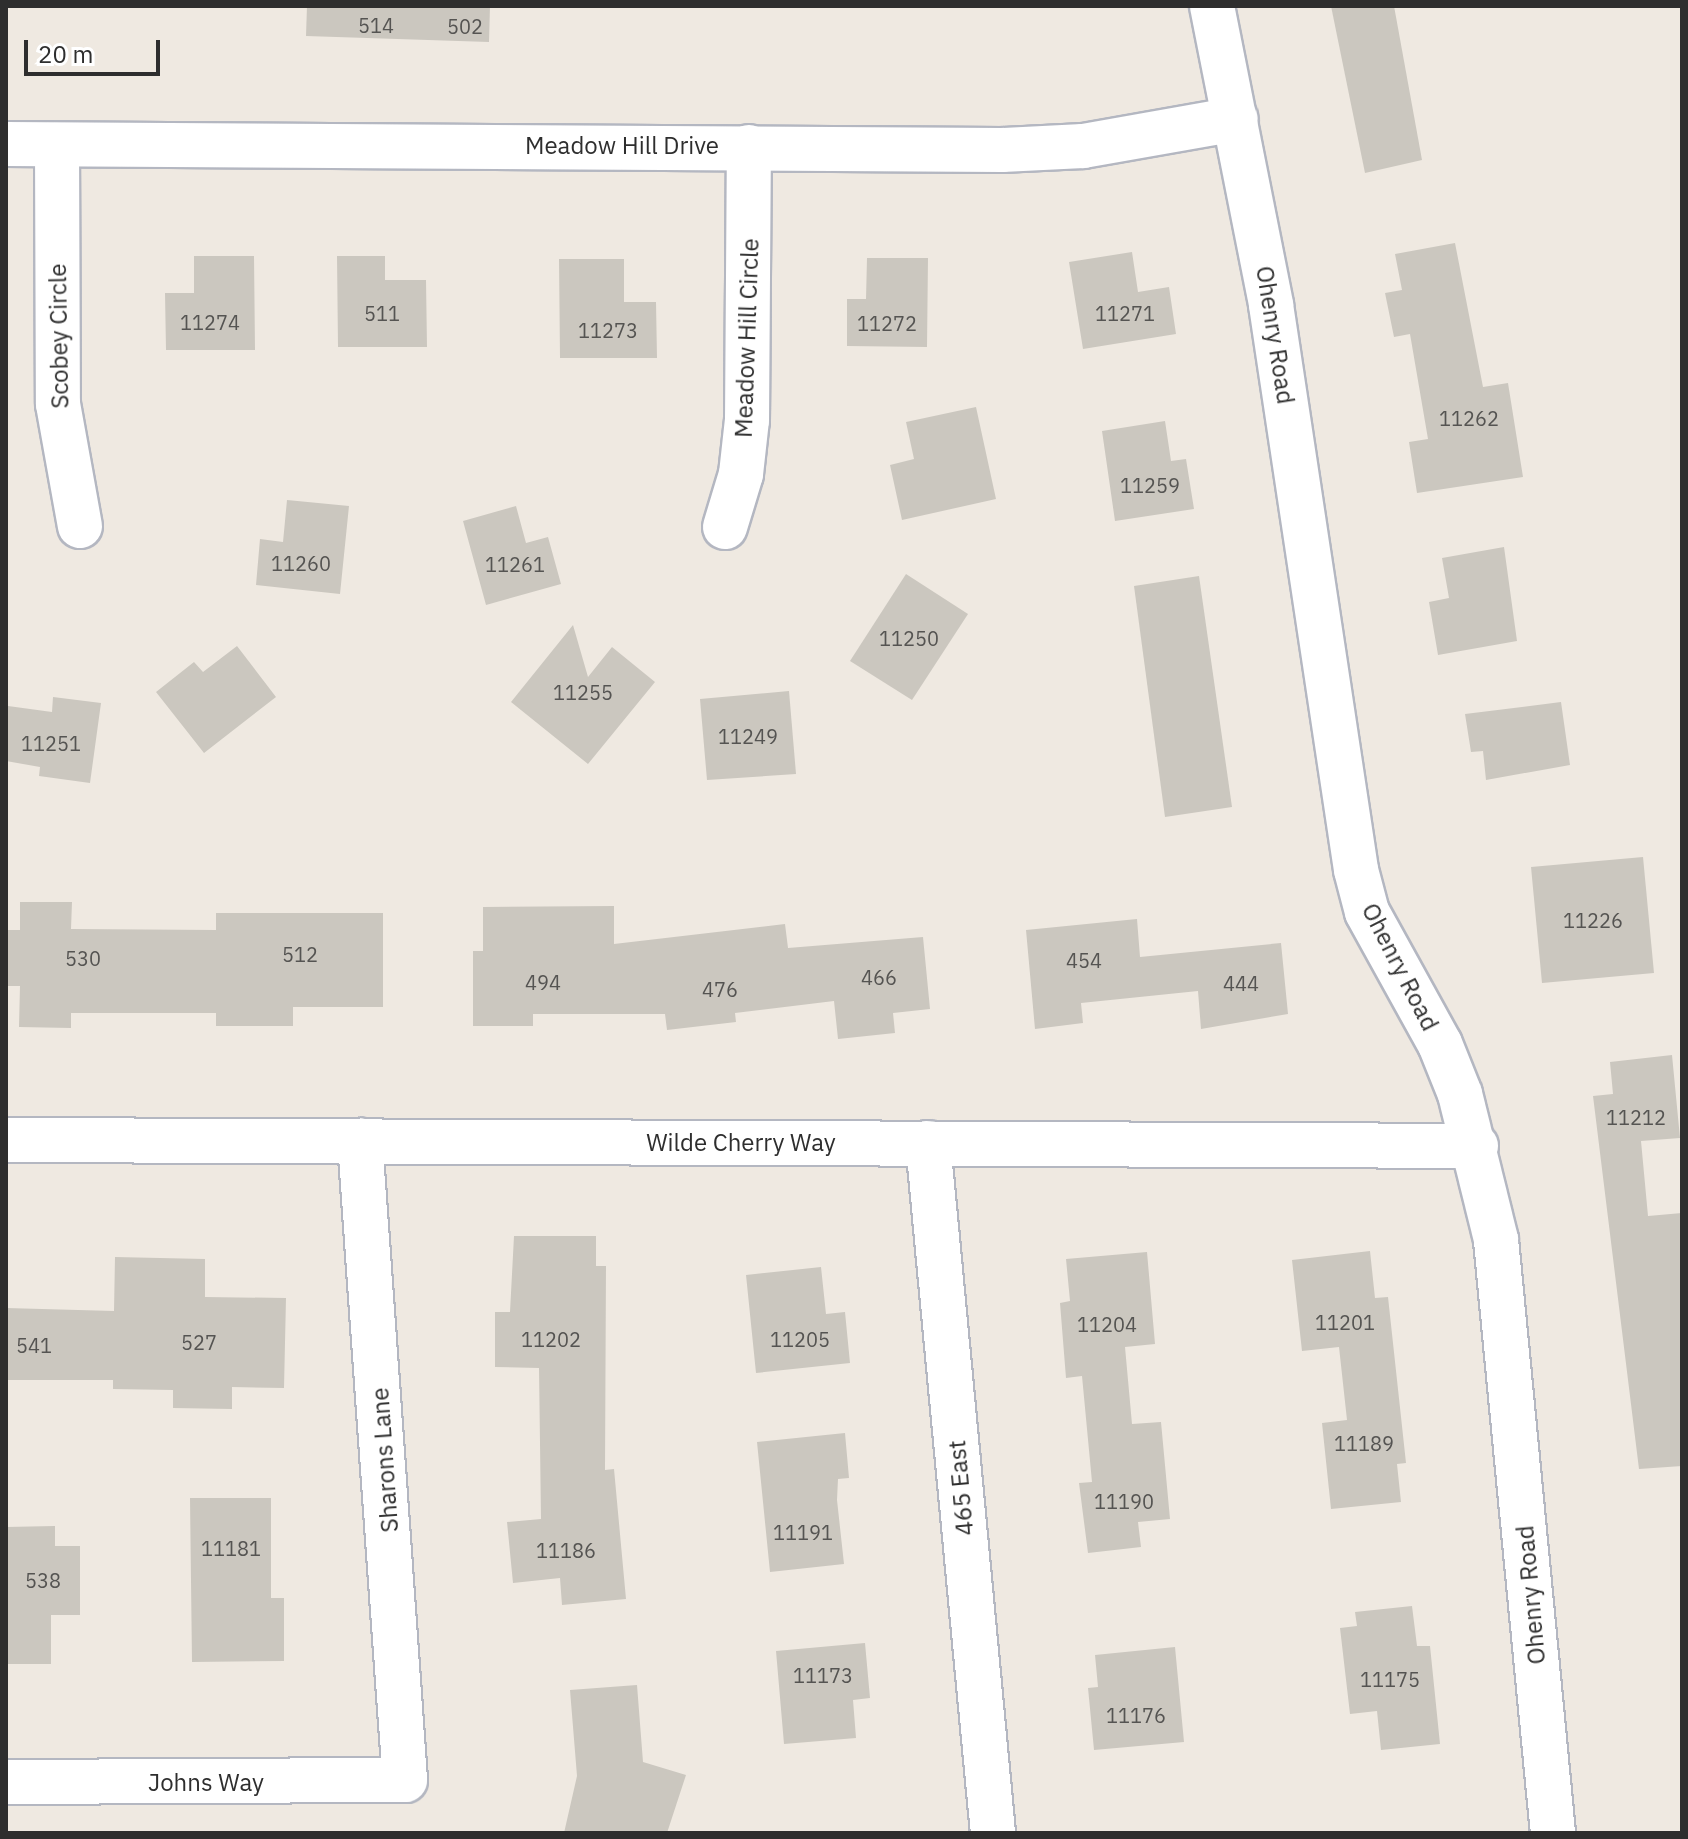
<!DOCTYPE html>
<html>
<head>
<meta charset="utf-8">
<style>
	body { margin:0 }
	#map { position:relative; width:1688px; height:1839px; overflow:hidden; background:#efe9e1; font-family:"IBM Plex Sans",sans-serif }
	div>[style] { position:absolute }
	[style*='--x'] { left:calc(var(--x)*1px); top:calc(var(--y)*1px); width:calc(var(--w)*1px); rotate:calc(var(--a)*1deg) }
	.building>* { inset:0; background:#cbc7bf }
	.roads { filter:drop-shadow(2px 0 #b4b7c1) drop-shadow(-2px 0 #b4b7c1) drop-shadow(0 2px #b4b7c1) drop-shadow(0 -2px #b4b7c1) }
	.minor>* { height:44px; margin:-22px; padding:0 22px; transform-origin:22px; border-radius:22px; background:#fff }
	span { translate:-50% -50%; white-space:nowrap; text-align:center; line-height:1.15; -webkit-text-stroke:7px #fff; paint-order:stroke }
	.number-label { font-size:20px; color:#555452 }
	.number-label span { -webkit-text-stroke-width:0 }
	.street-label { font-size:24px; color:#2e2e2e }
	.frame { position:absolute; inset:0; border:8px solid #2e2e2e; pointer-events:none }
	.scale { position:absolute; left:24px; top:40px; width:136px; height:36px; box-sizing:border-box; border:4px solid #2e2e2e; border-top:0; padding-left:10px; font-size:24px; line-height:28px; white-space:nowrap; color:#2e2e2e; -webkit-text-stroke:6px #fff; paint-order:stroke }
</style>
</head>
<body>
<div id="map">
	<div class="building">
		<div style="clip-path:polygon(307px 6px,490px 6px,489px 42px,306px 36px)"></div>
		<div style="clip-path:polygon(1331px 6px,1394px 6px,1422px 160px,1365px 173px)"></div>
		<div style="clip-path:polygon(1455px 243px,1483px 387px,1508px 383px,1523px 477px,1417px 493px,1409px 442px,1428px 439px,1410px 334px,1394px 337px,1385px 293px,1402px 290px,1395px 254px)"></div>
		<div style="clip-path:polygon(1132px 252px,1138px 292px,1169px 287px,1176px 334px,1083px 349px,1069px 262px)"></div>
		<div style="clip-path:polygon(194px 256px,254px 256px,255px 350px,166px 350px,165px 293px,194px 293px)"></div>
		<div style="clip-path:polygon(337px 256px,385px 256px,385px 280px,426px 280px,427px 347px,338px 347px)"></div>
		<div style="clip-path:polygon(867px 258px,928px 258px,927px 347px,847px 346px,847px 299px,866px 299px)"></div>
		<div style="clip-path:polygon(559px 259px,624px 259px,624px 302px,656px 302px,657px 358px,560px 358px)"></div>
		<div style="clip-path:polygon(976px 407px,996px 499px,902px 520px,890px 465px,914px 459px,906px 422px)"></div>
		<div style="clip-path:polygon(1165px 421px,1171px 461px,1186px 459px,1194px 509px,1115px 521px,1102px 431px)"></div>
		<div style="clip-path:polygon(287px 500px,349px 506px,340px 594px,256px 585px,260px 539px,283px 542px)"></div>
		<div style="clip-path:polygon(516px 506px,526px 543px,548px 537px,561px 584px,486px 605px,463px 521px)"></div>
		<div style="clip-path:polygon(1504px 547px,1517px 641px,1438px 655px,1429px 602px,1449px 598px,1442px 558px)"></div>
		<div style="clip-path:polygon(906px 574px,968px 614px,912px 700px,850px 661px)"></div>
		<div style="clip-path:polygon(1199px 576px,1232px 807px,1165px 817px,1134px 586px)"></div>
		<div style="clip-path:polygon(573px 625px,588px 677px,612px 647px,655px 682px,588px 764px,511px 702px)"></div>
		<div style="clip-path:polygon(237px 646px,276px 697px,204px 753px,156px 692px,194px 662px,203px 672px)"></div>
		<div style="clip-path:polygon(789px 691px,796px 774px,707px 780px,700px 699px)"></div>
		<div style="clip-path:polygon(53px 697px,101px 703px,90px 783px,39px 776px,40px 767px,6px 761px,8px 706px,52px 712px)"></div>
		<div style="clip-path:polygon(1561px 702px,1570px 765px,1486px 780px,1483px 751px,1471px 752px,1465px 714px)"></div>
		<div style="clip-path:polygon(1643px 857px,1654px 973px,1542px 983px,1531px 867px)"></div>
		<div style="clip-path:polygon(20px 902px,72px 902px,71px 929px,216px 930px,216px 913px,383px 913px,383px 1007px,293px 1007px,293px 1026px,216px 1026px,216px 1013px,71px 1013px,71px 1028px,19px 1027px,20px 986px,6px 986px,6px 930px,20px 930px)"></div>
		<div style="clip-path:polygon(614px 906px,614px 944px,785px 924px,788px 948px,923px 937px,930px 1009px,893px 1013px,895px 1033px,838px 1039px,834px 1001px,735px 1013px,736px 1022px,667px 1030px,665px 1014px,533px 1014px,533px 1026px,473px 1026px,473px 951px,483px 951px,483px 907px)"></div>
		<div style="clip-path:polygon(1137px 919px,1140px 957px,1281px 943px,1288px 1014px,1201px 1029px,1198px 991px,1081px 1003px,1083px 1023px,1035px 1029px,1026px 930px)"></div>
		<div style="clip-path:polygon(1672px 1055px,1680px 1138px,1641px 1141px,1648px 1216px,1682px 1213px,1682px 1466px,1639px 1469px,1593px 1096px,1613px 1094px,1610px 1062px)"></div>
		<div style="clip-path:polygon(514px 1236px,596px 1236px,596px 1266px,606px 1266px,605px 1470px,614px 1469px,626px 1599px,562px 1605px,560px 1578px,513px 1583px,507px 1522px,541px 1519px,539px 1368px,495px 1367px,495px 1312px,510px 1312px)"></div>
		<div style="clip-path:polygon(1370px 1251px,1375px 1298px,1388px 1297px,1406px 1463px,1397px 1464px,1401px 1502px,1331px 1509px,1322px 1423px,1347px 1420px,1339px 1347px,1302px 1351px,1292px 1260px)"></div>
		<div style="clip-path:polygon(1147px 1252px,1155px 1344px,1125px 1347px,1132px 1424px,1161px 1422px,1170px 1519px,1138px 1522px,1141px 1547px,1088px 1553px,1079px 1483px,1092px 1482px,1082px 1376px,1066px 1378px,1060px 1303px,1070px 1301px,1066px 1259px)"></div>
		<div style="clip-path:polygon(115px 1257px,205px 1259px,205px 1297px,286px 1298px,284px 1388px,232px 1387px,232px 1409px,173px 1408px,173px 1390px,113px 1389px,113px 1380px,6px 1380px,6px 1308px,114px 1311px)"></div>
		<div style="clip-path:polygon(821px 1267px,826px 1314px,845px 1312px,850px 1363px,756px 1373px,746px 1275px)"></div>
		<div style="clip-path:polygon(845px 1433px,849px 1478px,838px 1479px,837px 1500px,844px 1564px,770px 1572px,757px 1442px)"></div>
		<div style="clip-path:polygon(190px 1498px,271px 1498px,271px 1598px,284px 1598px,284px 1661px,192px 1662px)"></div>
		<div style="clip-path:polygon(55px 1526px,55px 1546px,80px 1546px,80px 1615px,51px 1615px,51px 1664px,6px 1664px,6px 1527px)"></div>
		<div style="clip-path:polygon(1412px 1606px,1417px 1646px,1430px 1646px,1440px 1744px,1381px 1750px,1377px 1711px,1350px 1714px,1340px 1628px,1357px 1626px,1355px 1612px)"></div>
		<div style="clip-path:polygon(865px 1643px,870px 1698px,853px 1700px,856px 1738px,784px 1744px,776px 1651px)"></div>
		<div style="clip-path:polygon(1175px 1647px,1184px 1742px,1094px 1750px,1088px 1688px,1098px 1687px,1095px 1655px)"></div>
		<div style="clip-path:polygon(637px 1685px,643px 1762px,686px 1775px,667px 1833px,564px 1833px,577px 1776px,570px 1690px)"></div>
	</div>
	<div class="roads">
		<div class="minor">
			<div style="--x:1212;--y:6;--w:305;--a:78.8"></div>
			<div style="--x:1271;--y:305;--w:571;--a:81.44"></div>
			<div style="--x:1356;--y:870;--w:43;--a:75.3"></div>
			<div style="--x:1367;--y:912;--w:151;--a:61.1"></div>
			<div style="--x:1440;--y:1044;--w:54;--a:68.2"></div>
			<div style="--x:1460;--y:1094;--w:150;--a:76.1"></div>
			<div style="--x:1496;--y:1240;--w:596;--a:84.51"></div>
			<div style="--x:6;--y:144;--w:996;--a:0.35"></div>
			<div style="--x:1002;--y:150;--w:81;--a:-2.8"></div>
			<div style="--x:1083;--y:146;--w:155;--a:-10"></div>
			<div style="--x:57;--y:145;--w:259;--a:89.8"></div>
			<div style="--x:58;--y:404;--w:124;--a:79.8"></div>
			<div style="--x:725;--y:527;--w:55;--a:-73.2"></div>
			<div style="--x:741;--y:474;--w:54;--a:-83.7"></div>
			<div style="--x:747;--y:420;--w:273;--a:-89.6"></div>
			<div style="--x:6;--y:1140;--w:1470;--a:0.23"></div>
			<div style="--x:928;--y:1143;--w:693;--a:84.62"></div>
			<div style="--x:6;--y:1782;--w:399;--a:-0.3"></div>
			<div style="--x:405;--y:1780;--w:641;--a:-94.03"></div>
		</div>
	</div>
	<div class="number-label">
		<span style="left:376px;top:25px">514</span>
		<span style="left:465px;top:26px">502</span>
		<span style="left:382px;top:313px">511</span>
		<span style="left:1125px;top:313px">11271</span>
		<span style="left:210px;top:322px">11274</span>
		<span style="left:887px;top:323px">11272</span>
		<span style="left:608px;top:330px">11273</span>
		<span style="left:1469px;top:418px">11262</span>
		<span style="left:1150px;top:485px">11259</span>
		<span style="left:301px;top:563px">11260</span>
		<span style="left:515px;top:564px">11261</span>
		<span style="left:909px;top:638px">11250</span>
		<span style="left:583px;top:692px">11255</span>
		<span style="left:748px;top:736px">11249</span>
		<span style="left:51px;top:743px">11251</span>
		<span style="left:1593px;top:920px">11226</span>
		<span style="left:300px;top:954px">512</span>
		<span style="left:83px;top:958px">530</span>
		<span style="left:1084px;top:960px">454</span>
		<span style="left:879px;top:977px">466</span>
		<span style="left:543px;top:982px">494</span>
		<span style="left:1241px;top:983px">444</span>
		<span style="left:720px;top:989px">476</span>
		<span style="left:1636px;top:1117px">11212</span>
		<span style="left:1345px;top:1322px">11201</span>
		<span style="left:1107px;top:1324px">11204</span>
		<span style="left:551px;top:1339px">11202</span>
		<span style="left:800px;top:1339px">11205</span>
		<span style="left:199px;top:1342px">527</span>
		<span style="left:34px;top:1345px">541</span>
		<span style="left:1364px;top:1443px">11189</span>
		<span style="left:1124px;top:1501px">11190</span>
		<span style="left:803px;top:1532px">11191</span>
		<span style="left:231px;top:1548px">11181</span>
		<span style="left:566px;top:1550px">11186</span>
		<span style="left:43px;top:1580px">538</span>
		<span style="left:823px;top:1675px">11173</span>
		<span style="left:1390px;top:1679px">11175</span>
		<span style="left:1136px;top:1715px">11176</span>
	</div>
	<div class="street-label">
		<span style="left:622px;top:146px">Meadow Hill Drive</span>
		<span style="left:1275px;top:335px;rotate:81deg">Ohenry Road</span>
		<span style="left:59px;top:336px;rotate:-91deg">Scobey Circle</span>
		<span style="left:747px;top:338px;rotate:-88deg">Meadow Hill Circle</span>
		<span style="left:1400px;top:967px;rotate:63deg">Ohenry Road</span>
		<span style="left:741px;top:1143px">Wilde Cherry Way</span>
		<span style="left:385px;top:1460px;rotate:-94deg">Sharons Lane</span>
		<span style="left:961px;top:1488px;rotate:-95deg">465 East</span>
		<span style="left:1531px;top:1595px;rotate:-95deg">Ohenry Road</span>
		<span style="left:206px;top:1783px">Johns Way</span>
	</div>
	<div class="frame"></div>
	<div class="scale">20 m</div>
</div>
</body>
</html>
